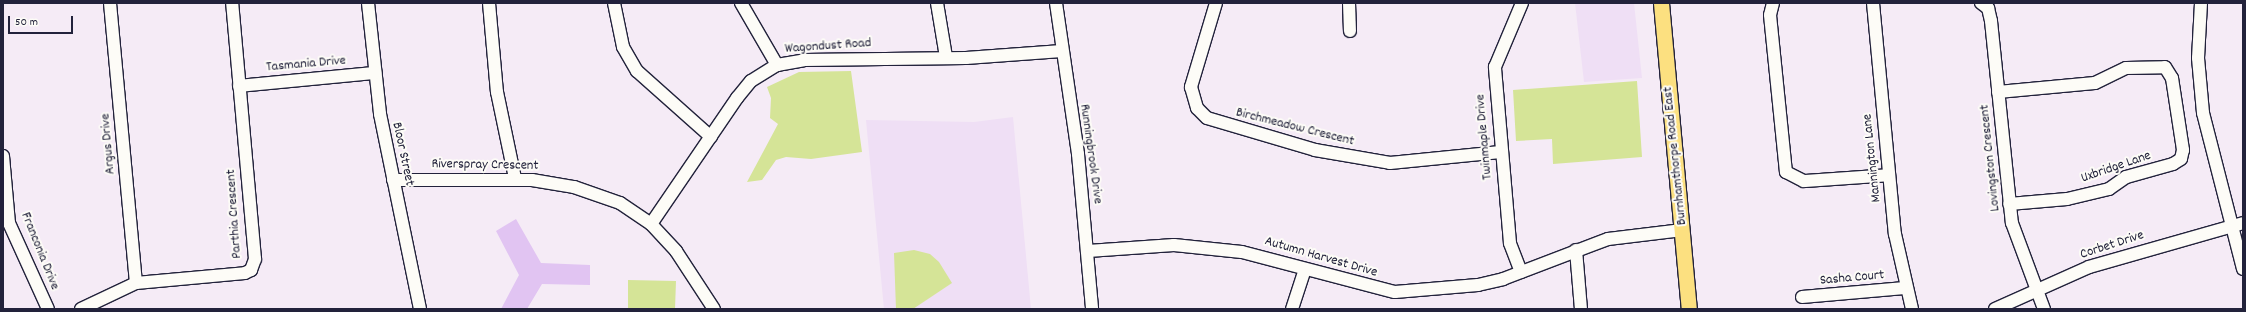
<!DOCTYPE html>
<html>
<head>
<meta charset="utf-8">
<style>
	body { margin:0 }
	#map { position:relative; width:2246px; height:312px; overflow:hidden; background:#f5ebf6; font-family:Dekko,sans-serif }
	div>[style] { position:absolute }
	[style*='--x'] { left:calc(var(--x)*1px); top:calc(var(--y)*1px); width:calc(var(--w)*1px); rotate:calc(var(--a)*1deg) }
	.built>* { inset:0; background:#efdff5 }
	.green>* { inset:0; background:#d5e497 }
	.building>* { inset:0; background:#e1c4f2 }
	.roads { filter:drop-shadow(1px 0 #22223b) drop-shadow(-1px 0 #22223b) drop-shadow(0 1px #22223b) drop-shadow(0 -1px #22223b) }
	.minor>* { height:12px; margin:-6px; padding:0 6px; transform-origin:6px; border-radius:6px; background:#fdfcf7 }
	.major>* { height:15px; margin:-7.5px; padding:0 7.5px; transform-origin:7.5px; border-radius:7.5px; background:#fce080 }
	span { translate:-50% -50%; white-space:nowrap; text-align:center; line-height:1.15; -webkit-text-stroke:4px #fdfcf7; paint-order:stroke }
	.street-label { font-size:14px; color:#22223b }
	.frame { position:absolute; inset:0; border:4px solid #22223b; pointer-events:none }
	.scale { position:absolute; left:8px; top:16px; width:65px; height:18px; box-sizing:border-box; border:2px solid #22223b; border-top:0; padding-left:5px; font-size:12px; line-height:14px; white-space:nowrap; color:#22223b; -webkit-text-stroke:3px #fdfcf7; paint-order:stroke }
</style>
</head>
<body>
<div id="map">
	<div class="built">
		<div style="clip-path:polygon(1575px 3px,1634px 3px,1642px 78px,1584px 82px)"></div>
		<div style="clip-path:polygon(1013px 117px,1031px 309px,884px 309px,866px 120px,974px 122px)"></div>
	</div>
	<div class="green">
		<div style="clip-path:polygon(851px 71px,862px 152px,811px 159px,786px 157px,776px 160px,762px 180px,747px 182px,778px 124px,770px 118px,771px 98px,767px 87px,799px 72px)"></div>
		<div style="clip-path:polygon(1637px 81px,1642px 157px,1553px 164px,1552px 139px,1516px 141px,1513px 90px)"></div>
		<div style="clip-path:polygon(914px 250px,930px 254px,939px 262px,952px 283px,913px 309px,896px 309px,894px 253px)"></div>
		<div style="clip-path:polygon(628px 280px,676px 281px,675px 309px,628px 309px)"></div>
	</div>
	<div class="building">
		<div style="clip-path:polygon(516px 219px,541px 263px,590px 265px,590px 285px,542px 284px,527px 309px,501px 309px,519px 275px,496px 231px)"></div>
	</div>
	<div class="roads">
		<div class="minor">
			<div style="--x:110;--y:3;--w:281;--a:84.7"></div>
			<div style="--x:368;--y:3;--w:112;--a:83.8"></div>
			<div style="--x:380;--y:114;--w:199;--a:78.4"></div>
			<div style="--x:489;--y:3;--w:89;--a:84.9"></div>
			<div style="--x:497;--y:92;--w:88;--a:78.2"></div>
			<div style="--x:614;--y:3;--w:45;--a:78.4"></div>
			<div style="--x:623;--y:47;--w:28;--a:60"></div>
			<div style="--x:637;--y:71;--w:99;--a:41.7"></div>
			<div style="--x:741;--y:3;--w:72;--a:59.9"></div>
			<div style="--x:937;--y:3;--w:55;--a:80.5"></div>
			<div style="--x:1056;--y:3;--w:153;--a:81.7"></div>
			<div style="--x:1078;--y:154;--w:156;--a:84.8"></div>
			<div style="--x:1216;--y:3;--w:88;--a:106.6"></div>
			<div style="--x:1191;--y:87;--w:22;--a:74"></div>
			<div style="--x:1197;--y:108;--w:14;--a:45"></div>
			<div style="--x:1207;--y:118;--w:113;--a:16.5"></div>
			<div style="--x:1315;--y:150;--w:76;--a:9.8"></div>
			<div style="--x:1390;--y:163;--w:111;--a:-5.7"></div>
			<div style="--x:1349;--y:3;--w:28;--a:88"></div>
			<div style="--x:1773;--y:3;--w:12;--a:104"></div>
			<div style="--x:1770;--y:15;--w:158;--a:84.2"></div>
			<div style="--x:1786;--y:172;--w:20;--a:27"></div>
			<div style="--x:1804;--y:181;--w:85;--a:-4"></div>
			<div style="--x:1873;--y:3;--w:232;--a:84.6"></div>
			<div style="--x:1895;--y:234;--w:77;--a:77.2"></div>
			<div style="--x:1981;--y:3;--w:9;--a:36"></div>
			<div style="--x:1988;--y:8;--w:13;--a:77"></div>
			<div style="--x:1991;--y:21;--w:203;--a:84.1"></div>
			<div style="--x:2012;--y:223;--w:92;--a:69.6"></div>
			<div style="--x:2201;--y:3;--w:55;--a:93.1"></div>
			<div style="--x:2198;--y:58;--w:55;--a:84.8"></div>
			<div style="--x:2203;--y:113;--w:161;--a:75.6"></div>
			<div style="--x:239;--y:86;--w:137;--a:-5.5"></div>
			<div style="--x:1998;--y:92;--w:97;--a:-5.3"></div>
			<div style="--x:2095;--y:83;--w:34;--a:-26"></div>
			<div style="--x:2126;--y:68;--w:39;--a:-1"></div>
			<div style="--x:2165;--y:67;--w:13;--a:58"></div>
			<div style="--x:2172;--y:78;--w:73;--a:81.3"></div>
			<div style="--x:2183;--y:150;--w:9;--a:103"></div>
			<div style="--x:2181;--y:159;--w:9;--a:148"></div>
			<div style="--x:2173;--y:164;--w:49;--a:164.5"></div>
			<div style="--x:2126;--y:177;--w:21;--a:145"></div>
			<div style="--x:2109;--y:189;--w:43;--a:166.6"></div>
			<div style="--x:2067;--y:199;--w:58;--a:175.1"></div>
			<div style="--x:3;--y:156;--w:67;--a:84.9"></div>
			<div style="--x:9;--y:223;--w:94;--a:65.6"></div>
			<div style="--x:393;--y:180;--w:139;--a:0"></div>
			<div style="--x:532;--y:180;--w:43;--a:9.5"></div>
			<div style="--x:574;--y:187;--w:49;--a:19.2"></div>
			<div style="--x:620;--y:203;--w:37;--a:34"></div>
			<div style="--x:651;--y:224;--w:37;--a:47"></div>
			<div style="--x:676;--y:251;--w:69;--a:56.8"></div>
			<div style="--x:651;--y:224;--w:153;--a:-55.7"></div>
			<div style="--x:737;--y:98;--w:22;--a:-51"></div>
			<div style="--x:751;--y:81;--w:31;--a:-32"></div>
			<div style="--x:777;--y:65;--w:27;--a:-10"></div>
			<div style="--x:804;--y:60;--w:162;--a:-0.7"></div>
			<div style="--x:966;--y:58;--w:96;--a:-4.2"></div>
			<div style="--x:1576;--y:250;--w:59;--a:85.2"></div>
			<div style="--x:1088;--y:251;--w:86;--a:-4"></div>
			<div style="--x:1174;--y:245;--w:68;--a:5.9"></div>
			<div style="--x:1242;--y:252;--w:158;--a:14.7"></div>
			<div style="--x:1395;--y:292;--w:83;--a:-4.8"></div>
			<div style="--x:1478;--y:285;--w:26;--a:-13"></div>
			<div style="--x:1503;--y:279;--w:112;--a:-20.9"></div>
			<div style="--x:1608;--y:239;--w:75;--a:-6.9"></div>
			<div style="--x:1521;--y:272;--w:31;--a:-111"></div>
			<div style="--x:1510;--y:243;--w:177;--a:-94.9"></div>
			<div style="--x:1495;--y:67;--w:69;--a:-67.1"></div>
			<div style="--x:1802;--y:297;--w:103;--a:-5"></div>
			<div style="--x:81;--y:309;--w:61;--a:-25.3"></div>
			<div style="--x:136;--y:283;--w:109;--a:-5.2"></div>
			<div style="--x:245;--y:273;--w:7;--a:-27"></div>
			<div style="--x:251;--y:270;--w:12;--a:-70"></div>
			<div style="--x:255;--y:259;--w:257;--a:-95.1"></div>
			<div style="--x:1292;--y:309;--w:42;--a:-72"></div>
			<div style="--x:1995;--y:309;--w:103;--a:-24.1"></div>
			<div style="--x:2089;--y:267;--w:160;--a:-15.9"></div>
		</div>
		<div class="major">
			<div style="--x:1661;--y:3;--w:307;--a:84.8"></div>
		</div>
	</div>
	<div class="street-label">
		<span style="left:828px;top:46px;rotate:-4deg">Wagondust Road</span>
		<span style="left:306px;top:64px;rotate:-5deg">Tasmania Drive</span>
		<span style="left:1295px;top:127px;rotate:14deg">Birchmeadow Crescent</span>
		<span style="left:1484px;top:137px;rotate:-95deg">Twinmaple Drive</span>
		<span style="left:108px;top:144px;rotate:-95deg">Argus Drive</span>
		<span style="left:403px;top:154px;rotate:78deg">Bloor Street</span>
		<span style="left:1091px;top:154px;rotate:82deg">Runningbrook Drive</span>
		<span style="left:1675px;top:156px;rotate:-96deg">Burnhamthorpe Road East</span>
		<span style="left:1872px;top:158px;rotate:-96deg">Mannington Lane</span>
		<span style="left:1990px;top:158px;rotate:-96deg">Lovingston Crescent</span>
		<span style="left:485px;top:165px;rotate:1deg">Riverspray Crescent</span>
		<span style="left:2116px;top:167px;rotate:-19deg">Uxbridge Lane</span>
		<span style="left:234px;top:214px;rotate:-94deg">Parthia Crescent</span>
		<span style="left:2112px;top:245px;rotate:-18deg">Corbet Drive</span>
		<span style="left:40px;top:251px;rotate:68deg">Franconia Drive</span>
		<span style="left:1321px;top:257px;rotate:16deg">Autumn Harvest Drive</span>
		<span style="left:1852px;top:278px;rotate:-5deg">Sasha Court</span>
	</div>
	<div class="frame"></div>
	<div class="scale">50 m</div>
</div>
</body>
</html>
